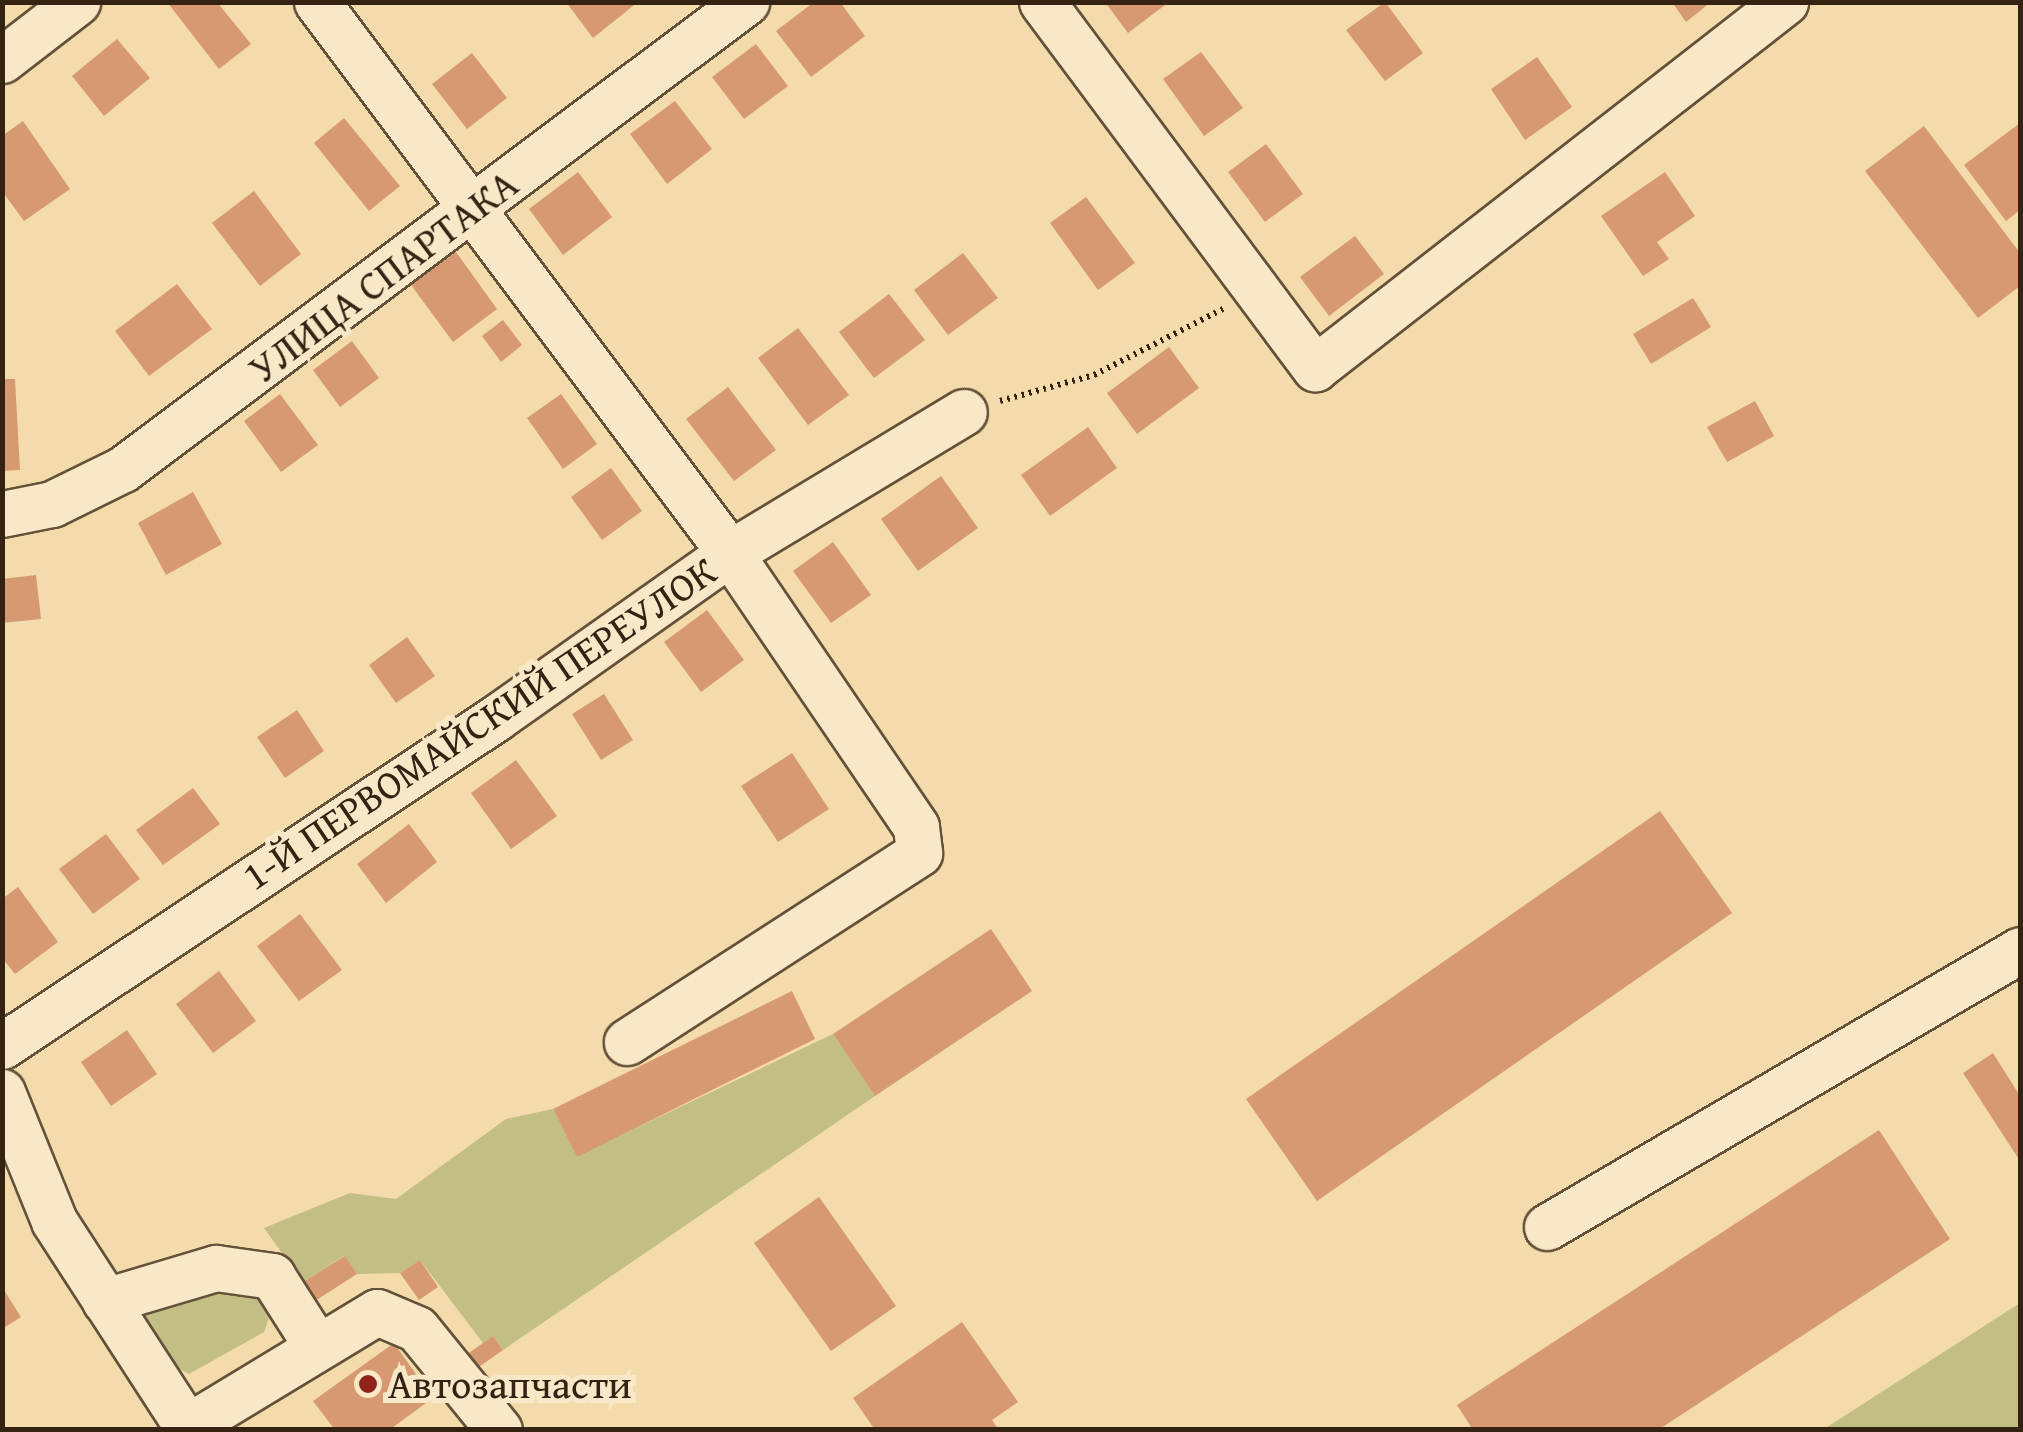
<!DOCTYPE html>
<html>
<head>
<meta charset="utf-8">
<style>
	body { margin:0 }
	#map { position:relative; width:2023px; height:1432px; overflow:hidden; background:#f4dbab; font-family:"Gentium Book Plus",serif }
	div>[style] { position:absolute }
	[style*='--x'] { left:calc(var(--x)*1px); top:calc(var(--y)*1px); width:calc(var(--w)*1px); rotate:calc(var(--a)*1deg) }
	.green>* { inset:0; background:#c2be84 }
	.building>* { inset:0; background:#d69972 }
	.path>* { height:6px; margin-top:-3px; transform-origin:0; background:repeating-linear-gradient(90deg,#342313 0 2.5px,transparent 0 7.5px) }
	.roads { filter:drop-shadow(2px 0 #645139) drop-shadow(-2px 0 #645139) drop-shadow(0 2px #645139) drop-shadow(0 -2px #645139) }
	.minor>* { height:45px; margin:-22.5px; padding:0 22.5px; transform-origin:22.5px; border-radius:22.5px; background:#f8e8c8 }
	.dots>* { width:28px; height:28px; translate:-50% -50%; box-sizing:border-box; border:5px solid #f8e8c8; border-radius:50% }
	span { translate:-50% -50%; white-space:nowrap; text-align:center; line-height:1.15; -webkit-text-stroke:10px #f8e8c8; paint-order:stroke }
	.street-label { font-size:40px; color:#342313 }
	.poi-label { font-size:40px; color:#342313 }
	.left { translate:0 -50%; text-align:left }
	.frame { position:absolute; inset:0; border:5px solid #342313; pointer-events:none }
</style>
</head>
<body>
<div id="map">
	<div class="green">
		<div style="clip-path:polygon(833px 1034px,875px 1096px,503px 1350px,493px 1336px,483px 1343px,420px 1260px,400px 1273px,357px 1274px,344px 1256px,303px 1282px,264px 1228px,350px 1193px,396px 1199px,506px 1119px,553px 1109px,577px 1156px)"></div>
		<div style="clip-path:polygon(215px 1284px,256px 1290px,271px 1312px,264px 1332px,189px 1374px,166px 1361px,128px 1308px)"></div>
		<div style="clip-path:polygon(2020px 1303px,2020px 1429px,1824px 1429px)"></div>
	</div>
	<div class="building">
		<div style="clip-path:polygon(167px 2px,217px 2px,251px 44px,219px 69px)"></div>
		<div style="clip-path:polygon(566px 2px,638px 2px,593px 38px)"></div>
		<div style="clip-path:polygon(814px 2px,840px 2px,865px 36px,811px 77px,776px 31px)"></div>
		<div style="clip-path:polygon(1105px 2px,1169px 2px,1128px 33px)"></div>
		<div style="clip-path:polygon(1385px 2px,1423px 53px,1385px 81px,1346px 30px)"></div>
		<div style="clip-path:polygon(1672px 2px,1711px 2px,1686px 22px)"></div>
		<div style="clip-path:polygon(117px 39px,150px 78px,104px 116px,72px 76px)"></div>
		<div style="clip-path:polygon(756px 44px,788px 86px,744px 119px,712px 77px)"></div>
		<div style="clip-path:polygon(1201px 52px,1243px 108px,1204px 136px,1163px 79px)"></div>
		<div style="clip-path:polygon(472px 53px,507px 98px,467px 129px,432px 84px)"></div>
		<div style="clip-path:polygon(1537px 57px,1572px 107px,1525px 140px,1491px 89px)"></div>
		<div style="clip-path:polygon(675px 101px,712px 149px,667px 184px,630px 134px)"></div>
		<div style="clip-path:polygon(344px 118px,400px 186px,369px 211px,314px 143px)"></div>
		<div style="clip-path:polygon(23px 121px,70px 189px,24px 221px,2px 191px,2px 136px)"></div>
		<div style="clip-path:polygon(2020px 123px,2020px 210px,2006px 221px,1964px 165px)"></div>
		<div style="clip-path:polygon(1924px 126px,2020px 253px,2020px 286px,1978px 318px,1865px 171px)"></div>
		<div style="clip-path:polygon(1266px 144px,1303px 194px,1265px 222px,1228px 172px)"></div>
		<div style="clip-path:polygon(578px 172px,612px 217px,563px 255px,529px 209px)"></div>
		<div style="clip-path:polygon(1665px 172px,1695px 216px,1657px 242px,1669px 259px,1643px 276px,1601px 216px)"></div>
		<div style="clip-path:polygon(254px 191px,301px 254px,260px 286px,212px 223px)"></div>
		<div style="clip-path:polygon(1086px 197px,1135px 263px,1098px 290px,1050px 223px)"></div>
		<div style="clip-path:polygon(1355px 236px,1384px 274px,1329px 316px,1300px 277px)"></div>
		<div style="clip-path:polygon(456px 252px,497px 309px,453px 342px,411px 285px)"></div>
		<div style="clip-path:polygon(963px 253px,998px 298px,948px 335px,914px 290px)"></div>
		<div style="clip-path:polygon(177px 284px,212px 329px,149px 376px,115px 331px)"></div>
		<div style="clip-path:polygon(889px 294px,925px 340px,874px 378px,839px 332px)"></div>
		<div style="clip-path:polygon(1693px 298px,1711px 327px,1651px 364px,1633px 334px)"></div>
		<div style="clip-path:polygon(503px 320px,522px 345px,501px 362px,482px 336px)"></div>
		<div style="clip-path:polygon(798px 328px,849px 395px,808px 425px,758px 358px)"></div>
		<div style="clip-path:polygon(352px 341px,379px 378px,340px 407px,313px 370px)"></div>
		<div style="clip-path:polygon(1169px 347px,1199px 388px,1137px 434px,1107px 393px)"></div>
		<div style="clip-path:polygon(2px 379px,15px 379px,20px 470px,2px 471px)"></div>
		<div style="clip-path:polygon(728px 387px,776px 450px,734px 481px,686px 419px)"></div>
		<div style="clip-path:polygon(280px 394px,318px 445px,281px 472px,244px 421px)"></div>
		<div style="clip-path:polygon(561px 394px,597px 444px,563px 469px,527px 418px)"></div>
		<div style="clip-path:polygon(1755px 401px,1774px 436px,1727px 462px,1707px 427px)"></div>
		<div style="clip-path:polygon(1088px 427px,1117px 468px,1050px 516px,1021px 475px)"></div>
		<div style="clip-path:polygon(611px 468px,642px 511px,602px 540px,571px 497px)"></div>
		<div style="clip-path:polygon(941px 476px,978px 528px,918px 571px,881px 519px)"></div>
		<div style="clip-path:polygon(193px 492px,222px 544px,166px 575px,138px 523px)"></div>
		<div style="clip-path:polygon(833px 542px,871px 595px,831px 623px,793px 571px)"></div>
		<div style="clip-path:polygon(36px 575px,41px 619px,2px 623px,2px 579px)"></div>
		<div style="clip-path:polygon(707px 610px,744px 660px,701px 692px,664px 642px)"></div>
		<div style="clip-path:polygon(407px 637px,435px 676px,396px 703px,369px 665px)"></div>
		<div style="clip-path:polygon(604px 694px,633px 740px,601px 760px,572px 714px)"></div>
		<div style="clip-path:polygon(297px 710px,324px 751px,285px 778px,257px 737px)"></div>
		<div style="clip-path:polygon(792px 753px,829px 809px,778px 842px,741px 786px)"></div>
		<div style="clip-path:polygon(516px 760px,557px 816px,511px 849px,471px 793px)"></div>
		<div style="clip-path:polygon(193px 788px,220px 824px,163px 865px,136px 830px)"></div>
		<div style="clip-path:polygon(1660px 811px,1732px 913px,1317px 1201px,1246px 1099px)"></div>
		<div style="clip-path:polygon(409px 824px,437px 862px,386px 903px,357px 864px)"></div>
		<div style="clip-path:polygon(106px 834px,140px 879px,93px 914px,59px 869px)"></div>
		<div style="clip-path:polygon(18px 887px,58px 942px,15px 974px,2px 958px,2px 899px)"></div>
		<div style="clip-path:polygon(300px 914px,342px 970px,299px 1001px,257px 946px)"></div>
		<div style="clip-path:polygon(991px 929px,1032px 991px,875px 1096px,833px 1034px)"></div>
		<div style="clip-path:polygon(219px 971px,256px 1021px,213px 1053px,176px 1004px)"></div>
		<div style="clip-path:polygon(792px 991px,815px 1039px,577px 1157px,553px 1109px)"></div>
		<div style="clip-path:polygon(127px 1030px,157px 1074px,111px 1106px,81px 1062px)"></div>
		<div style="clip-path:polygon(1993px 1053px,2020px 1096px,2020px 1161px,1963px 1073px)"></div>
		<div style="clip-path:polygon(1879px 1130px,1950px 1239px,1658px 1430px,1473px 1430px,1457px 1405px)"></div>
		<div style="clip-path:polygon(819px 1197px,896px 1306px,831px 1351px,754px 1243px)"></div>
		<div style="clip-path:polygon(345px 1256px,357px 1274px,315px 1301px,303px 1282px)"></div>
		<div style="clip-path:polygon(420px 1260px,438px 1287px,419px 1300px,400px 1273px)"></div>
		<div style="clip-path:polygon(2px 1287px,21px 1317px,2px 1329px)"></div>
		<div style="clip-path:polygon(962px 1322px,1018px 1402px,992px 1420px,999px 1430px,875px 1430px,853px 1398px)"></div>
		<div style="clip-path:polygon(493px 1336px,503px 1350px,473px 1371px,463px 1357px)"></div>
		<div style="clip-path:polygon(394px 1343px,433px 1398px,389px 1430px,335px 1430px,313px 1401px)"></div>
	</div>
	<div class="path">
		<div style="--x:1000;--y:401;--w:98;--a:-15.5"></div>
		<div style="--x:1094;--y:375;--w:145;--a:-27.1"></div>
	</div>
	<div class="roads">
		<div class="minor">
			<div style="--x:317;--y:2;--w:689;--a:53.15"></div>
			<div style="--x:730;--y:553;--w:331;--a:55.8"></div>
			<div style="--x:916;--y:827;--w:26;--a:83"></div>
			<div style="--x:919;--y:853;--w:348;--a:147.1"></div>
			<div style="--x:1042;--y:2;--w:457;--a:53.3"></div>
			<div style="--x:1315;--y:368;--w:596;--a:-37.91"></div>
			<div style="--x:2;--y:60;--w:95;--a:-37.7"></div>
			<div style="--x:2;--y:514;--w:51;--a:-11.3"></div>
			<div style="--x:52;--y:504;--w:79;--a:-26.2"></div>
			<div style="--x:123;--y:469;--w:779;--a:-36.86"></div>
			<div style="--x:2;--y:1046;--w:593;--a:-33.58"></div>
			<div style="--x:496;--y:718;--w:286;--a:-35.2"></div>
			<div style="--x:730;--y:553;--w:273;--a:-31.1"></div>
			<div style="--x:2;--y:1092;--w:139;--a:68"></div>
			<div style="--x:54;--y:1221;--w:249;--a:57.1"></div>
			<div style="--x:1547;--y:1227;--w:548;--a:-30.35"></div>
			<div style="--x:105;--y:1301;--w:116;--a:-16.6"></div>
			<div style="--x:216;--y:1268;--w:57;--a:8.1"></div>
			<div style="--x:272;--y:1276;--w:82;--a:57.5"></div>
			<div style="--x:187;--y:1427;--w:222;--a:-31.2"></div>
			<div style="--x:377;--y:1312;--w:43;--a:23"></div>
			<div style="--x:417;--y:1329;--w:130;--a:50.9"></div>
		</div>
	</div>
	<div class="dots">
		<div style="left:368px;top:1384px;background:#8f2418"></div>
	</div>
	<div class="street-label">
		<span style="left:383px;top:276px;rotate:-37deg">УЛИЦА СПАРТАКА</span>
		<span style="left:479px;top:723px;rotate:-34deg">1-Й ПЕРВОМАЙСКИЙ ПЕРЕУЛОК</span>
	</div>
	<div class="poi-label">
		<span class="left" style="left:388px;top:1384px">Автозапчасти</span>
	</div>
	<div class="frame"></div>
</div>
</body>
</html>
